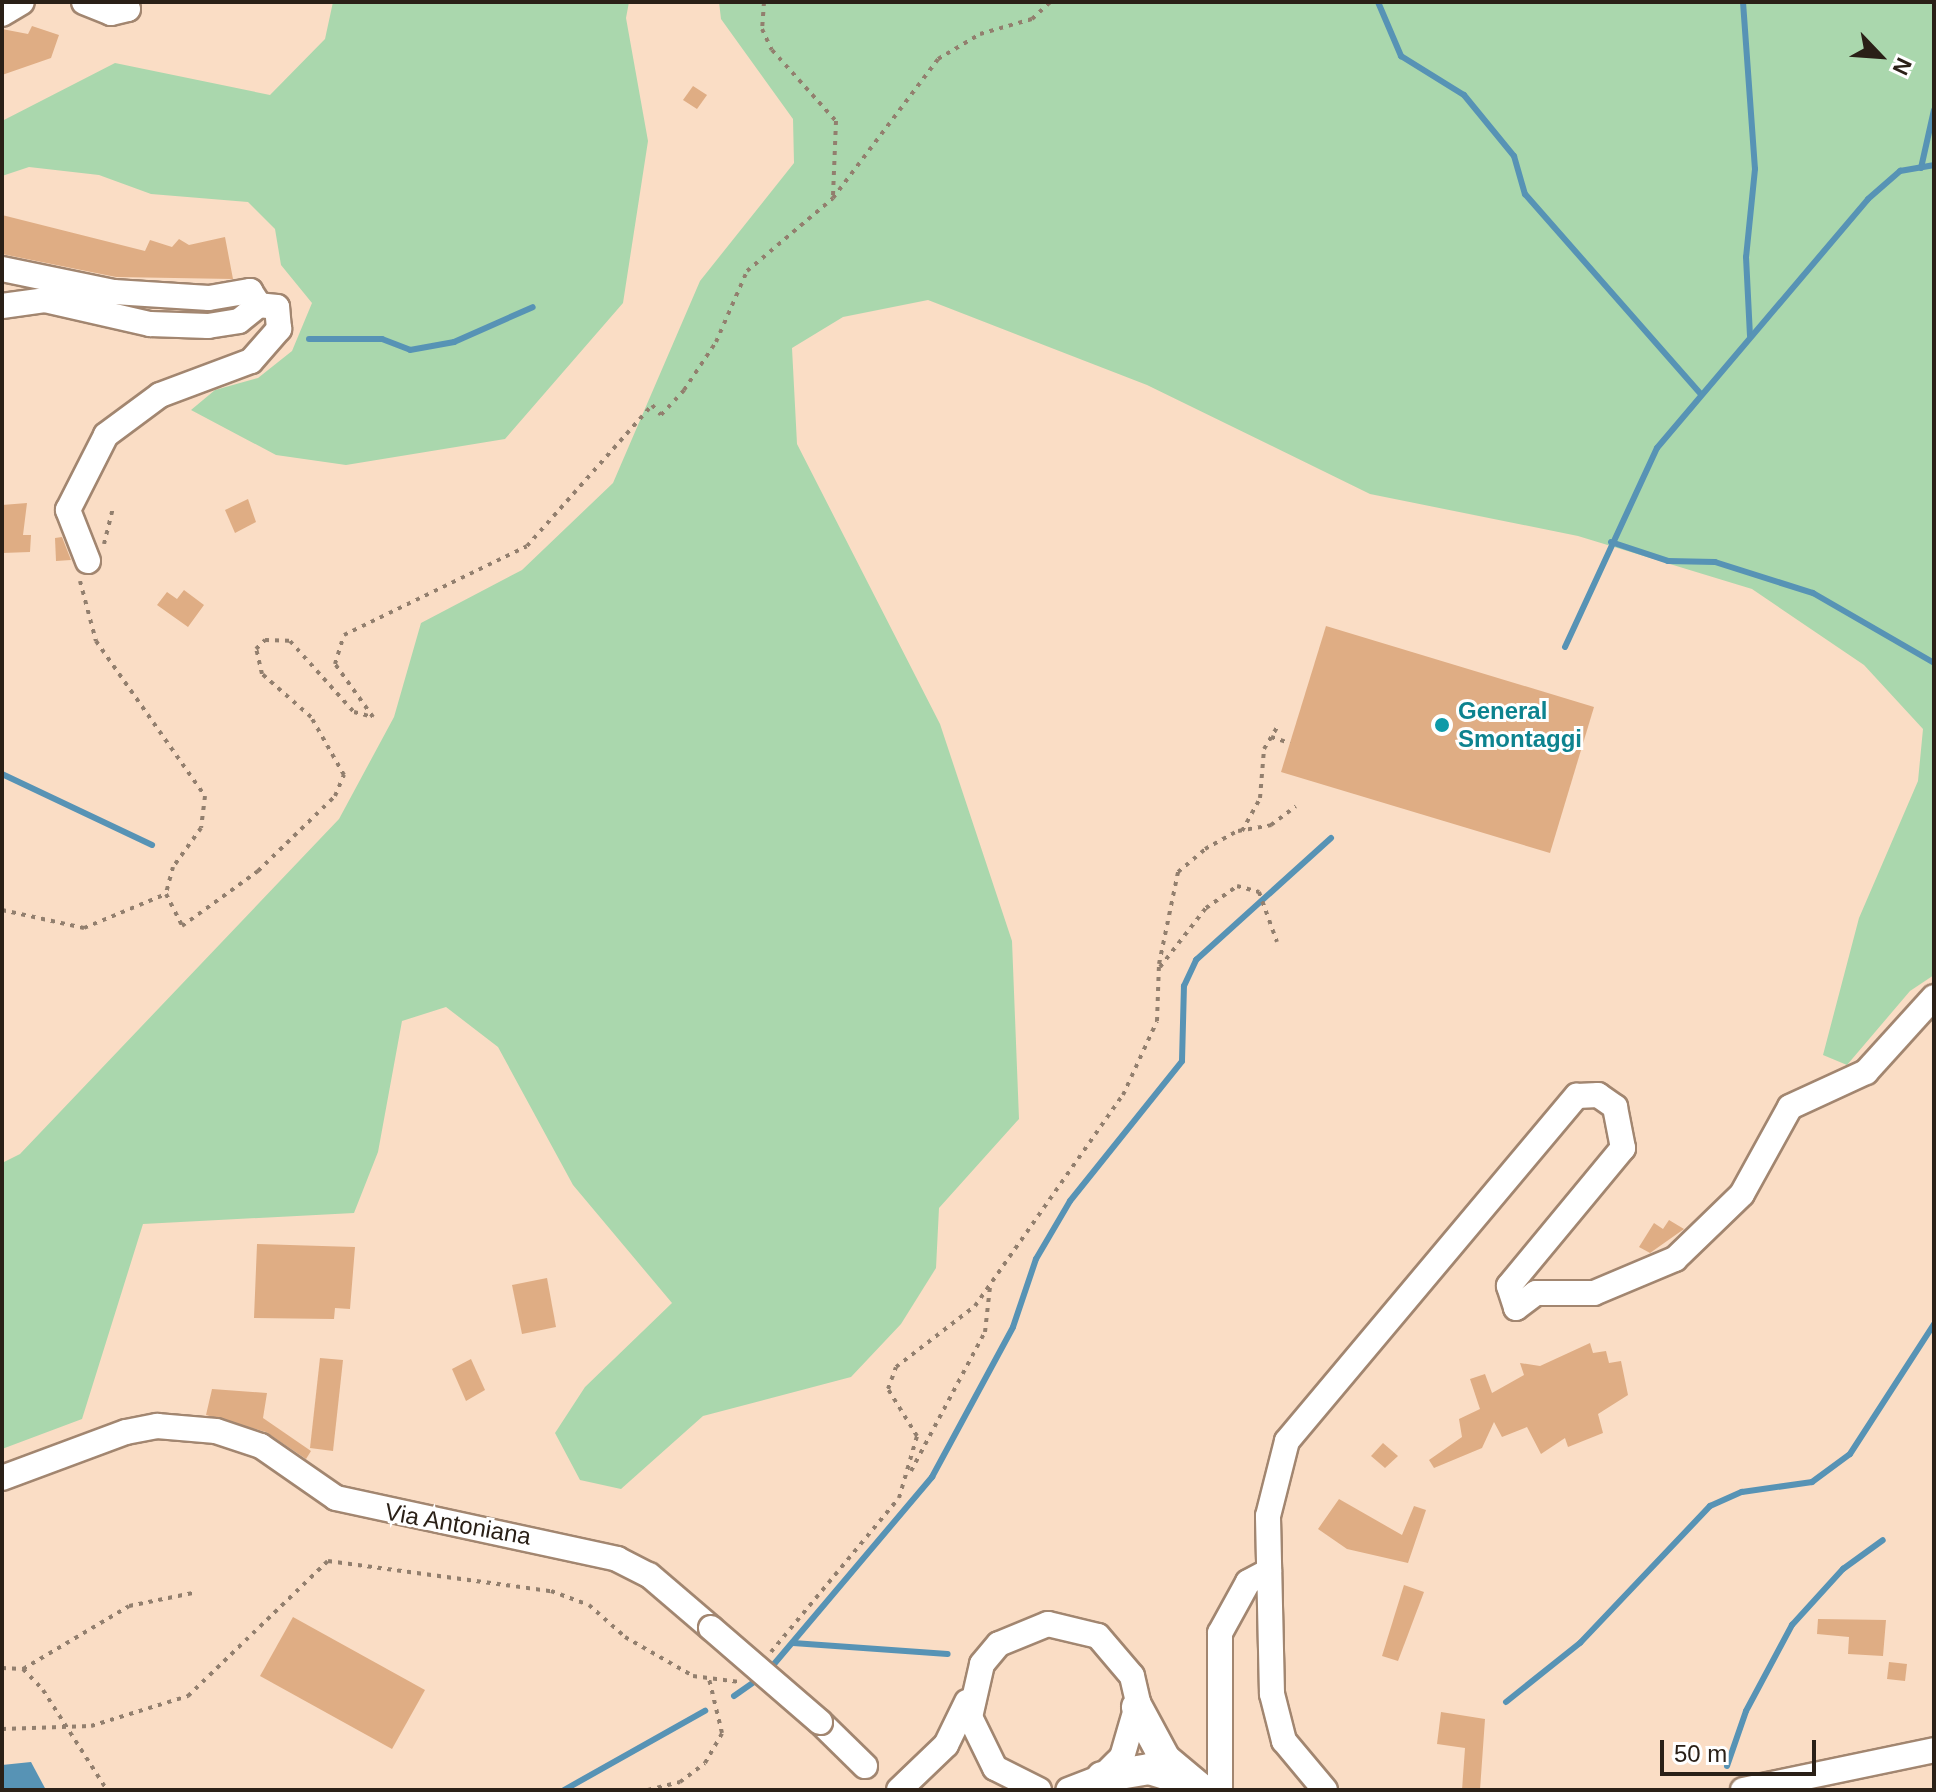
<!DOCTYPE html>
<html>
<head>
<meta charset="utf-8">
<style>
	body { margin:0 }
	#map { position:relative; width:1936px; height:1792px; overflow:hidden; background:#faddc5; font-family:Helvetica,sans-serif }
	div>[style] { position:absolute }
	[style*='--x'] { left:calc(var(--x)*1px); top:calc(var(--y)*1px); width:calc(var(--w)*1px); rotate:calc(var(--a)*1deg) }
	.green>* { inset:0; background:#aad7ad }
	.water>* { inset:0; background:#5793b5 }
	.stream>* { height:6px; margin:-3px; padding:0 3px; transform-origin:3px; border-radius:3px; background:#5793b5 }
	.building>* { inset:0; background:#dfad84 }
	.path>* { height:4px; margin-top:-2px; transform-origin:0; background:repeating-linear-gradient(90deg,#927f6e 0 4px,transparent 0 10px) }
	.roads { filter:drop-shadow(2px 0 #a28670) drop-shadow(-2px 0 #a28670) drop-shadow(0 2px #a28670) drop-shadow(0 -2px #a28670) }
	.minor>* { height:24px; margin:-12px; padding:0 12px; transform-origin:12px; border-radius:12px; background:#fff }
	.major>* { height:30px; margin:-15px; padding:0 15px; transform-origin:15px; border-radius:15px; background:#fff }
	.bridges { filter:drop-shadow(2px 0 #a28670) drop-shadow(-2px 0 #a28670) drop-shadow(0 2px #a28670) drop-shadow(0 -2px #a28670) }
	.minor-bridge>* { height:24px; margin:-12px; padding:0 12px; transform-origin:12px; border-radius:12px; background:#fff }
	.dots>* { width:22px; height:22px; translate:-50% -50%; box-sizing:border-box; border:4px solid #fff; border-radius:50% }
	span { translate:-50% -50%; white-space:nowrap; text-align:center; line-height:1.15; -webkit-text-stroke:6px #fff; paint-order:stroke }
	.culture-label { font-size:24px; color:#0d838f; font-weight:700 }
	.left { translate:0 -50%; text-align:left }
	.street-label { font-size:24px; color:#2a2017 }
	.frame { position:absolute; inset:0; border:4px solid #2a2017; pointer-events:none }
	.north { position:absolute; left:1840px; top:16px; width:80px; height:80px; -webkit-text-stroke:6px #fff; paint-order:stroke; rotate:115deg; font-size:22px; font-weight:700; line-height:32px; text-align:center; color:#2a2017 }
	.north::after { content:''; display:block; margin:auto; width:28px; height:36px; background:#2a2017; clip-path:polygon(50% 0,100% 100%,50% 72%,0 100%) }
	.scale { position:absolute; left:1660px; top:1740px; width:156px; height:36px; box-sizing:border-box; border:4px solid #2a2017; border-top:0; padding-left:10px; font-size:24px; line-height:28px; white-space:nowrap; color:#2a2017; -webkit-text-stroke:6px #fff; paint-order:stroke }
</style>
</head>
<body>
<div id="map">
	<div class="green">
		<div style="clip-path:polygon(333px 2px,629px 2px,626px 18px,648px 141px,623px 303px,505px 439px,346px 465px,276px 455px,191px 410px,215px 390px,258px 378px,292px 351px,312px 303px,281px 265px,275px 229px,248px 202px,151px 194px,99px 175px,29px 167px,2px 176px,2px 121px,115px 63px,270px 95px,325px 39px)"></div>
		<div style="clip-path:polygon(719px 2px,1934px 2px,1934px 975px,1910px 991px,1847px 1065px,1823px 1055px,1859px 918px,1918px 781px,1923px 729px,1864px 665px,1752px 589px,1578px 536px,1370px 494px,1147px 385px,928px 300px,843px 317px,792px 348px,797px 444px,940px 724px,1012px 941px,1019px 1119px,939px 1208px,936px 1268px,901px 1324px,851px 1377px,703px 1416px,621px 1489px,580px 1480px,555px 1433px,585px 1387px,672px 1303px,573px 1185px,498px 1047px,446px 1007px,402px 1021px,378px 1152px,354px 1213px,143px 1224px,82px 1419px,2px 1449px,2px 1163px,20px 1154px,339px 819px,394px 717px,421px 623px,522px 570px,613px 483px,700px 281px,794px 163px,793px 119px,721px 19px)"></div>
	</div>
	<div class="water">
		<div style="clip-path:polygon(31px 1762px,46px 1790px,2px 1790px,2px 1765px)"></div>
	</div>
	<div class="stream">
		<div style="--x:1378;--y:2;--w:59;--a:66.9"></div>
		<div style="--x:1401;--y:56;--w:74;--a:31.8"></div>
		<div style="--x:1464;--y:95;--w:79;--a:50.7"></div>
		<div style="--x:1514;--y:156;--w:40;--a:74"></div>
		<div style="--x:1525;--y:194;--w:265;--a:48.7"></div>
		<div style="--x:1743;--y:2;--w:167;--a:85.9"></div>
		<div style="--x:1755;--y:169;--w:88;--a:95.8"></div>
		<div style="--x:1746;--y:257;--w:79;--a:87.1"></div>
		<div style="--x:1921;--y:168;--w:59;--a:-77.4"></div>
		<div style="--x:309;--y:339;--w:73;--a:0"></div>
		<div style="--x:382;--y:339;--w:30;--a:21"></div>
		<div style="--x:410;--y:350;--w:45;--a:-10.3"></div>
		<div style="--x:454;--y:342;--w:86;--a:-23.9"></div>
		<div style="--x:1611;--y:542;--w:60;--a:18.4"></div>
		<div style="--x:1668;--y:561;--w:47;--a:1.2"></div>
		<div style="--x:1715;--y:562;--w:103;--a:17.6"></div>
		<div style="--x:1813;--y:593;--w:140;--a:30"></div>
		<div style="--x:1565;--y:647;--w:219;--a:-65.2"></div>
		<div style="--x:1657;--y:448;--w:326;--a:-49.7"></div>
		<div style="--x:1868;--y:199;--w:43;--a:-41.2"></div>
		<div style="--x:1900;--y:171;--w:35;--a:-10"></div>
		<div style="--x:2;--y:774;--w:166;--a:25.3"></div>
		<div style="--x:793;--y:1643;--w:155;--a:4.1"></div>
		<div style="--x:769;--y:1670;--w:253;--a:-49.8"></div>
		<div style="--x:932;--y:1477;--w:170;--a:-61.6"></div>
		<div style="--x:1013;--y:1327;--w:72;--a:-71.3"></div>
		<div style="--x:1036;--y:1259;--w:67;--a:-59.6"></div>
		<div style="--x:1070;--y:1201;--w:179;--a:-51.3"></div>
		<div style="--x:1182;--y:1061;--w:75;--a:-88.5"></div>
		<div style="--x:1184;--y:986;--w:29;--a:-65"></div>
		<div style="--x:1196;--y:960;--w:182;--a:-42.1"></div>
		<div style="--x:734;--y:1696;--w:32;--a:-35"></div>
		<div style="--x:1506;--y:1702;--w:95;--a:-38.6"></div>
		<div style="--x:1580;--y:1643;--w:189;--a:-46.5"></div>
		<div style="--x:1710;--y:1506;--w:35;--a:-24"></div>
		<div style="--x:1742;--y:1492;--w:71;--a:-8.1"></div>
		<div style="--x:1812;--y:1482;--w:47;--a:-36.4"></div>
		<div style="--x:1850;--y:1454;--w:155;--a:-57.1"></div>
		<div style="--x:1727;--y:1766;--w:58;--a:-70.9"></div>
		<div style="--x:1746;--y:1711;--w:98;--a:-61.9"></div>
		<div style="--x:1792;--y:1625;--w:76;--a:-47.7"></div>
		<div style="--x:1843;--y:1569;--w:49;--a:-35.9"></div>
		<div style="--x:564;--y:1790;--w:162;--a:-29.3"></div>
	</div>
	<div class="building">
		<div style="clip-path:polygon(32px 26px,59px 35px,51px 58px,2px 75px,2px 29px,28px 34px)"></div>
		<div style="clip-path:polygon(693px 86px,707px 95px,697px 109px,683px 100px)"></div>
		<div style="clip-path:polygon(2px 215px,145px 251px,150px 240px,172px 247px,179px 239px,189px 245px,225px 237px,233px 279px,116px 277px,2px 254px)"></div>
		<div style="clip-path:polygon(248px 499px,256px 522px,235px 533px,225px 510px)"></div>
		<div style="clip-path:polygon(27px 503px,23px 535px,31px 535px,30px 552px,2px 553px,2px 505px)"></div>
		<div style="clip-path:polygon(62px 537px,71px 560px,56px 561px,55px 538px)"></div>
		<div style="clip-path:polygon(184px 590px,204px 605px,188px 627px,157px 605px,167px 592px,177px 599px)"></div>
		<div style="clip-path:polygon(1326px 626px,1594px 707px,1550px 853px,1281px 772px)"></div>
		<div style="clip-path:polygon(1669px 1220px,1684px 1229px,1650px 1253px,1639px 1247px,1654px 1223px,1663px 1229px)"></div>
		<div style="clip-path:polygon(257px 1244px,355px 1247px,350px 1309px,335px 1308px,334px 1319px,254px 1318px)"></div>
		<div style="clip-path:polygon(547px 1278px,556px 1327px,522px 1334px,512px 1285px)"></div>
		<div style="clip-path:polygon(1590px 1343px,1593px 1353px,1606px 1351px,1609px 1363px,1621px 1361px,1628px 1395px,1598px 1414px,1603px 1433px,1568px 1447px,1565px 1438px,1541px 1454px,1527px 1427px,1502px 1437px,1494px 1422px,1482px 1448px,1434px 1468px,1429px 1460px,1462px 1437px,1459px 1419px,1480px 1409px,1470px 1379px,1485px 1374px,1492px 1393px,1524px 1375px,1520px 1363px,1540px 1366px)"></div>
		<div style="clip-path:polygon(320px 1358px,343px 1360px,333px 1451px,310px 1448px)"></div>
		<div style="clip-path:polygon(471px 1359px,485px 1390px,466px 1401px,452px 1369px)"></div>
		<div style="clip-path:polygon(212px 1389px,267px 1393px,263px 1418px,311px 1451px,306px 1459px,266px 1432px,206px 1415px)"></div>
		<div style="clip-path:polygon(1383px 1443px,1398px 1456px,1385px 1468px,1371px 1456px)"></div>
		<div style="clip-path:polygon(1339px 1499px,1402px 1535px,1414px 1506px,1426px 1510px,1408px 1563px,1347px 1549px,1318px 1529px)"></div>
		<div style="clip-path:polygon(1404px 1585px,1424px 1592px,1398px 1661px,1382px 1656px)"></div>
		<div style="clip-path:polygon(293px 1617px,425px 1690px,392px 1749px,260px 1676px)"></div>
		<div style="clip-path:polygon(1818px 1619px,1886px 1620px,1883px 1656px,1848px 1654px,1849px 1637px,1817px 1634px)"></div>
		<div style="clip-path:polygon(1889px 1662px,1907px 1664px,1905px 1681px,1887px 1679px)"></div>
		<div style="clip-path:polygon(1441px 1712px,1485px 1719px,1480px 1790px,1462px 1790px,1465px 1748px,1437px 1744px)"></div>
	</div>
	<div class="path">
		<div style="--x:764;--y:2;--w:27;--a:94"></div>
		<div style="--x:762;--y:29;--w:23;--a:65"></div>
		<div style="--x:772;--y:50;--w:96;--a:48"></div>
		<div style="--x:836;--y:121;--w:75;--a:92.3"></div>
		<div style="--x:104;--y:544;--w:36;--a:-76"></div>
		<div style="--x:80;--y:581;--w:62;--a:75.1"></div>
		<div style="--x:96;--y:641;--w:189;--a:54.9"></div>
		<div style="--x:205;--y:796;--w:32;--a:97"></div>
		<div style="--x:201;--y:828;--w:48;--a:125.7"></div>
		<div style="--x:173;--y:867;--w:28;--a:105"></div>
		<div style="--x:1271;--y:737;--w:20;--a:18"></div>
		<div style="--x:1242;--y:831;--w:38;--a:-61"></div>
		<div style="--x:1260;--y:798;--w:49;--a:-85.3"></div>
		<div style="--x:1264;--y:749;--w:27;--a:-59"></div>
		<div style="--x:2;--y:910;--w:84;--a:12.4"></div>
		<div style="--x:84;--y:928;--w:89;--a:-22.5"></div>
		<div style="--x:166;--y:894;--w:36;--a:63"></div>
		<div style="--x:182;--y:926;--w:94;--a:-35.9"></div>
		<div style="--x:258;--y:871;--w:107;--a:-44.2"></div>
		<div style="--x:335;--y:796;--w:23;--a:-67"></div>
		<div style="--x:344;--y:775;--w:67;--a:-119.6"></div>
		<div style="--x:311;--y:717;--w:65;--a:-138.7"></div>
		<div style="--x:262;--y:674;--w:26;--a:-103"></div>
		<div style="--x:256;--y:649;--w:13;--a:-45"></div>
		<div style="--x:265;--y:640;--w:25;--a:2"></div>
		<div style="--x:290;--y:641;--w:96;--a:48"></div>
		<div style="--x:354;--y:712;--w:20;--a:15"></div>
		<div style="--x:373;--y:717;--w:65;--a:-125.6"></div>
		<div style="--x:335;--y:664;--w:30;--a:-73"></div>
		<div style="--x:344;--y:635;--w:203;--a:-25.9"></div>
		<div style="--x:527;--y:546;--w:188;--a:-48.4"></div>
		<div style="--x:652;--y:405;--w:13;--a:48"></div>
		<div style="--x:661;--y:415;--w:34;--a:-47"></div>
		<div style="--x:684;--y:390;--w:58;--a:-56.3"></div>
		<div style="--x:716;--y:342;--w:77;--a:-66.4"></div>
		<div style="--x:747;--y:271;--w:113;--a:-40.3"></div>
		<div style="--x:833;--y:198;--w:174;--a:-52.9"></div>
		<div style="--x:938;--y:59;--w:49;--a:-30.8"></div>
		<div style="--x:980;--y:34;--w:54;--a:-16.1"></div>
		<div style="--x:1032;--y:19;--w:25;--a:-43"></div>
		<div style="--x:1160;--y:967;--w:75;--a:-52.1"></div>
		<div style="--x:1206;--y:908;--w:38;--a:-35"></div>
		<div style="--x:1237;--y:886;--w:23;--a:15"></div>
		<div style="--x:1259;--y:892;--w:53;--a:70.2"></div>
		<div style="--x:911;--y:1471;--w:157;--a:-62"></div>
		<div style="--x:985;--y:1332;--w:45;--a:-83.7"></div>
		<div style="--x:771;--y:1652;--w:200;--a:-50.3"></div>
		<div style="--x:899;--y:1498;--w:65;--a:-73.8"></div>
		<div style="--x:917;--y:1436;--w:55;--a:-121.7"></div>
		<div style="--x:888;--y:1389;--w:23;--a:-70"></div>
		<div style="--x:896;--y:1367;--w:100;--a:-37.7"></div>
		<div style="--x:975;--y:1306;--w:258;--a:-55"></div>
		<div style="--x:1123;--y:1095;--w:81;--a:-65.3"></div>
		<div style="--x:1157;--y:1021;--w:57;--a:-88"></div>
		<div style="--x:1159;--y:964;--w:94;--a:-78.3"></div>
		<div style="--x:1178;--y:872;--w:35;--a:-40"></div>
		<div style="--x:1205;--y:849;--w:38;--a:-29"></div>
		<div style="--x:1238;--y:831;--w:34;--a:-10"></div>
		<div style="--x:1271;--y:825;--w:31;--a:-37"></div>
		<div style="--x:2;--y:1668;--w:21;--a:3"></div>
		<div style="--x:23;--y:1669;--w:29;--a:46"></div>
		<div style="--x:43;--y:1690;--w:119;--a:57.4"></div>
		<div style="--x:23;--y:1669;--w:123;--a:-30.7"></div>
		<div style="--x:129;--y:1606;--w:65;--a:-11.5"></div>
		<div style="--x:2;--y:1729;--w:89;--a:-1.9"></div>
		<div style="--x:91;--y:1726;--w:102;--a:-17.2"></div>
		<div style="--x:188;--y:1696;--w:194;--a:-44"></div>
		<div style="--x:328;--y:1561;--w:225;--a:7.7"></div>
		<div style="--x:551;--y:1591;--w:40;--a:20.2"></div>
		<div style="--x:589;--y:1605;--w:48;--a:41.6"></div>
		<div style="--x:625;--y:1637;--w:78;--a:29.8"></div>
		<div style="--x:693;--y:1676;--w:47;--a:7.3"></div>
		<div style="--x:648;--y:1790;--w:33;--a:-14"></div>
		<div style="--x:680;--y:1782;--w:31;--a:-37"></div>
		<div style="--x:705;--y:1763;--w:34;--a:-60"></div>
		<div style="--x:722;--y:1733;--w:56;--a:-103.5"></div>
	</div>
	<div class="roads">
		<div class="minor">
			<div style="--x:84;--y:2;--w:29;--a:22"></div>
			<div style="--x:111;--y:13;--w:17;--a:-13"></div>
			<div style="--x:128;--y:9;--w:7;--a:-106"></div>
			<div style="--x:2;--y:14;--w:23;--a:-31"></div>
			<div style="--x:2;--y:269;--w:114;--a:11.6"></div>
			<div style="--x:114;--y:292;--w:95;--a:3.6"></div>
			<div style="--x:209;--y:298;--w:42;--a:-9.7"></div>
			<div style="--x:250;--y:291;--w:17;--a:57"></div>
			<div style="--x:2;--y:306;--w:43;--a:-7.9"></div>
			<div style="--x:45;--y:300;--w:108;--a:12.9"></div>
			<div style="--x:150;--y:324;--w:58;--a:2"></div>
			<div style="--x:208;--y:326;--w:31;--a:-9"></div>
			<div style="--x:239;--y:321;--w:26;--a:-39"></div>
			<div style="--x:88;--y:561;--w:55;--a:-111.4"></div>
			<div style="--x:68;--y:510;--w:84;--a:-63.1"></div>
			<div style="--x:106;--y:435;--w:67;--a:-36.5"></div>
			<div style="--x:160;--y:395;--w:97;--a:-20.5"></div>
			<div style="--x:251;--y:361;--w:43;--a:-48.8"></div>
			<div style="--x:279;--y:329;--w:22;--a:-95"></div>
			<div style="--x:277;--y:307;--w:18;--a:-174"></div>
			<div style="--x:2;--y:1478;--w:132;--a:-20.4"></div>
			<div style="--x:126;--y:1432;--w:32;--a:-11"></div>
			<div style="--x:157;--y:1426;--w:59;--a:4.8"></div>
			<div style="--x:216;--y:1431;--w:47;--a:18.4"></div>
			<div style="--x:261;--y:1446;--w:91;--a:34.7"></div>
			<div style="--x:336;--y:1498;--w:288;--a:12.2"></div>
			<div style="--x:617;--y:1559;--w:36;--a:27"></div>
			<div style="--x:649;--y:1575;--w:82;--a:40.5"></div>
			<div style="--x:820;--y:1722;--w:63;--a:44.4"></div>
			<div style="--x:899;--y:1790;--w:65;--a:-43.8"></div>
			<div style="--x:946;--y:1745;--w:48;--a:-64"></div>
			<div style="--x:1039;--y:1790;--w:49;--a:-153.4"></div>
			<div style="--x:995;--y:1768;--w:57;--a:-116.1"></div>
			<div style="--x:970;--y:1717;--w:54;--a:-77.2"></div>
			<div style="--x:982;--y:1664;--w:26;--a:-50"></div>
			<div style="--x:999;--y:1644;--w:53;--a:-22.2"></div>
			<div style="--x:1048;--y:1624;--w:51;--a:13.5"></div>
			<div style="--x:1098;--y:1636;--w:52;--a:49.6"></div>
			<div style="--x:1132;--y:1676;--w:27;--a:77"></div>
			<div style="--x:1138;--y:1702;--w:57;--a:106.2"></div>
			<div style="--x:1122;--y:1757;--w:28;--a:135"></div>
			<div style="--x:1102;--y:1777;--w:36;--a:159"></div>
			<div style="--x:1220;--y:1790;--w:157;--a:-90"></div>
			<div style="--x:1220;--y:1633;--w:58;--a:-61.2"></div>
			<div style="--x:1248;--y:1582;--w:24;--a:-28"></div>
			<div style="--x:1325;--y:1790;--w:64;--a:-129.9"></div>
			<div style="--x:1284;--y:1741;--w:49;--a:-104.3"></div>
			<div style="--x:1272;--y:1694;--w:178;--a:-91.3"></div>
			<div style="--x:1268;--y:1516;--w:77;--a:-75.8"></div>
			<div style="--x:1287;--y:1441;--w:451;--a:-50"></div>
			<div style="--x:1577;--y:1096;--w:21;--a:-3"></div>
			<div style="--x:1598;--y:1095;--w:21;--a:35"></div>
			<div style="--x:1615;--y:1107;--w:42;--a:79"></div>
			<div style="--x:1623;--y:1148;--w:179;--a:129.6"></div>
			<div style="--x:1509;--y:1286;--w:23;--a:72"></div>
			<div style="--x:1516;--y:1308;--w:25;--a:-37"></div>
			<div style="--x:1536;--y:1293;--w:58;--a:0"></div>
			<div style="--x:1594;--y:1293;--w:88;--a:-22.8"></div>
			<div style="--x:1675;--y:1259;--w:93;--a:-44.1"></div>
			<div style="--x:1742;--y:1194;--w:99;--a:-61.1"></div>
			<div style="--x:1790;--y:1107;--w:84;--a:-24.7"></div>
			<div style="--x:1866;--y:1072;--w:101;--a:-47.8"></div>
			<div style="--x:1743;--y:1790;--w:195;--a:-11.8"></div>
		</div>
		<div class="major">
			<div style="--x:1137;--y:1707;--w:59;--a:61.7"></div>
			<div style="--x:1165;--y:1759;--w:48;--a:40"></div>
			<div style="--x:1102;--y:1777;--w:48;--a:-9.7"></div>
			<div style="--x:1149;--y:1769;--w:37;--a:17"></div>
		</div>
	</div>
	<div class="bridges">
		<div class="minor-bridge">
			<div style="--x:711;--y:1628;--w:144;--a:40.8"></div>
		</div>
	</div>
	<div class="dots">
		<div style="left:1442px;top:725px;background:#0f9aa8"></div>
	</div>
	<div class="culture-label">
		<span class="left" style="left:1458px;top:725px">General<br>Smontaggi</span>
	</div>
	<div class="street-label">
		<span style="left:458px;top:1524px;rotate:10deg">Via Antoniana</span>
	</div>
	<div class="frame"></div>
	<div class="north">N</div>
	<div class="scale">50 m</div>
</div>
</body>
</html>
